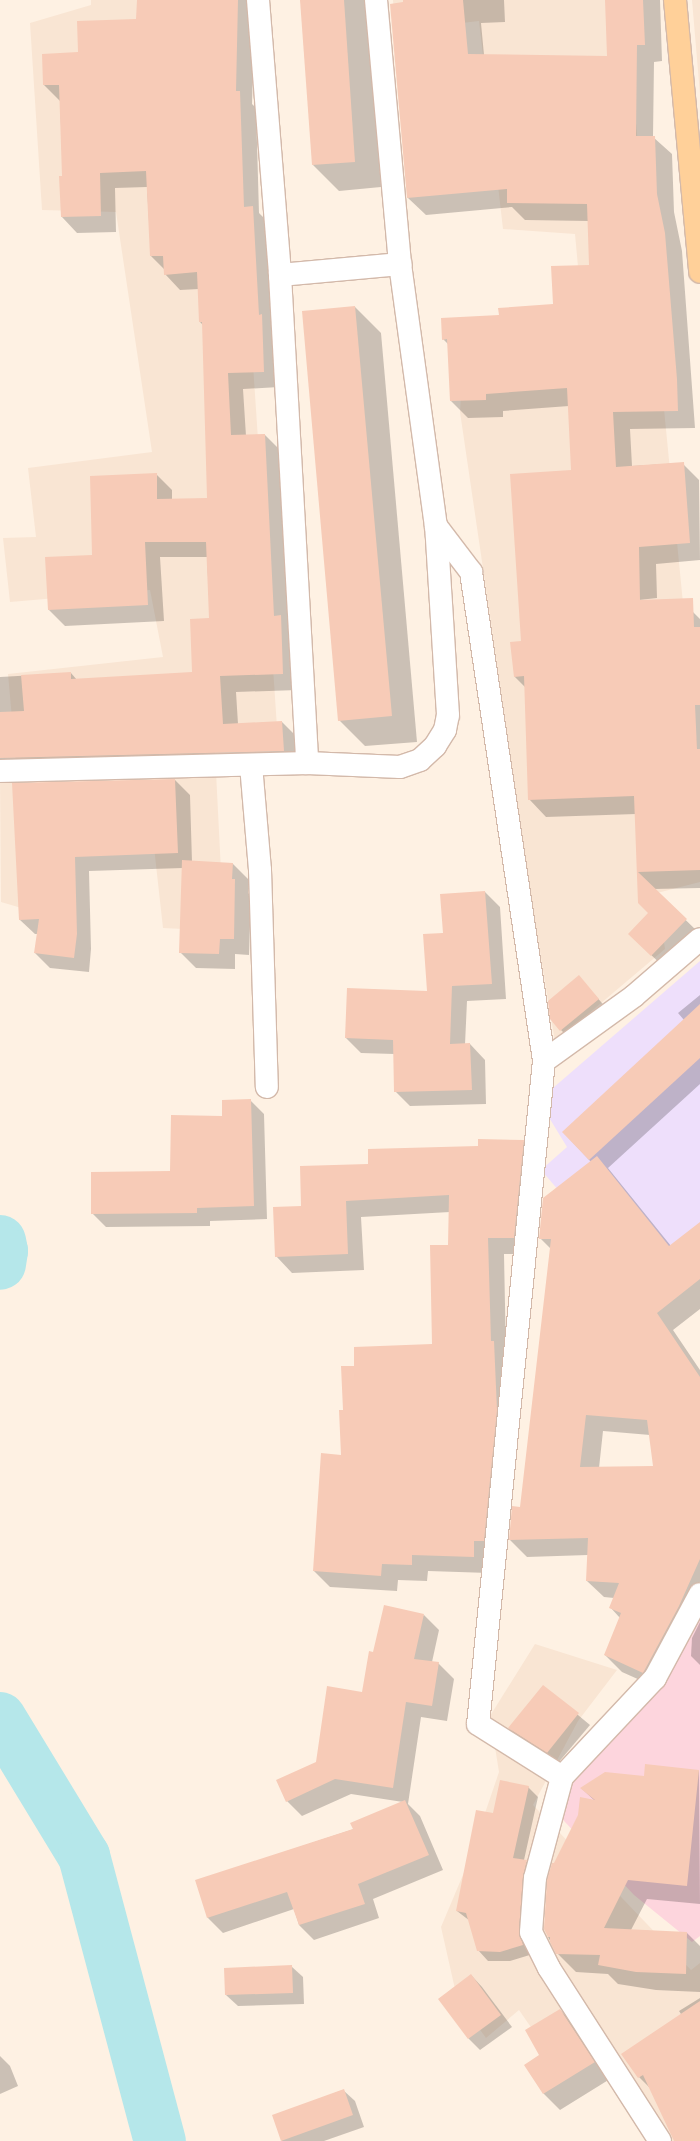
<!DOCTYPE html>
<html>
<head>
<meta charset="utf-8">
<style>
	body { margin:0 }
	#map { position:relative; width:700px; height:2141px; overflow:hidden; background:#fef1e3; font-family:Montserrat,sans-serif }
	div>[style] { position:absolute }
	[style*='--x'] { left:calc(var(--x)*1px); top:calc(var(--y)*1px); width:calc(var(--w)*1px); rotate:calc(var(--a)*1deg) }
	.residential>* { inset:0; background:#f9e5d3 }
	.education>* { inset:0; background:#eedffb }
	.medical>* { inset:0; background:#fdd5dd }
	.shadow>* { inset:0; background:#0003 }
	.river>* { height:52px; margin:-26px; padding:0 26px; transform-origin:26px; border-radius:26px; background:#b5e7ea }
	.building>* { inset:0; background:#f7cbb7 }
	.roads { filter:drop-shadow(1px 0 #d3b9aa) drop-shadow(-1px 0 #d3b9aa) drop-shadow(0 1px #d3b9aa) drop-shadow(0 -1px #d3b9aa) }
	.minor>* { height:22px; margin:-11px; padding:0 11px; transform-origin:11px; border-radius:11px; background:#fff }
	.major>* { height:22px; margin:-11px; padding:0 11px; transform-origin:11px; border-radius:11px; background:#ffd099 }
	span { translate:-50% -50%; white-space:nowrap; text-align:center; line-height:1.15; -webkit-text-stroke:3px #fff5eb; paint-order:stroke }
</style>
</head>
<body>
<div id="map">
	<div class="residential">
		<div style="clip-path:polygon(91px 0,229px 0,278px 743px,215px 752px,224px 931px,163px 928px,154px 847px,61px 847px,62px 920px,1px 902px,0 776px,17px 775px,8px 674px,163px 657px,150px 590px,10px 602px,3px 538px,36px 537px,28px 468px,152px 452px,116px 212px,42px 210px,30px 23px,91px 5px)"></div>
		<div style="clip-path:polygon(393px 0,624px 0,700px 777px,700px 882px,657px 893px,665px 949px,555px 1042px,534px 915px,460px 412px,465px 325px,582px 310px,575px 234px,503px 229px,479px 21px,395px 31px)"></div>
		<div style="clip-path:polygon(692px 0,700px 0,700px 94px)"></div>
		<div style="clip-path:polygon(535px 1644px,617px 1670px,578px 1721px,533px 1805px,691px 1970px,700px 1963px,700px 2141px,656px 2141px,594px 2056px,562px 2072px,519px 2010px,486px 2038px,457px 1998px,441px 1927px,468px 1863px,499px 1772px,490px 1716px)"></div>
	</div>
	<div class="education">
		<div style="clip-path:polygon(700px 961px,700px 1259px,628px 1271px,541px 1170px,567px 1147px,545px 1111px,553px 1088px)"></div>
	</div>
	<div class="medical">
		<div style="clip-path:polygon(700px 1582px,700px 1936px,692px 1942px,634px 1895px,548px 1804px,640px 1686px)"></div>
	</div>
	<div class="shadow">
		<div style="clip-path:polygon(138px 0,255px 0,252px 104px,256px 108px,259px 213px,269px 223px,279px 387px,243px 389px,246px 436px,265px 435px,281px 451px,298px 690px,236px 692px,238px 724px,282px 722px,298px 738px,299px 767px,0 775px,0 677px,71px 673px,77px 680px,193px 673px,210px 619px,207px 557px,160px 557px,164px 621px,65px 626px,49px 610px,156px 474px,172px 490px,172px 500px,208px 499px,203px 325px,200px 322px,199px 289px,180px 290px,165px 274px,164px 269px,151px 256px,147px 187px,115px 188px,116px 232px,77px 233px,62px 217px,63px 177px,60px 101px,44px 85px,79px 53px,137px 20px)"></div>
		<div style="clip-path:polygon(301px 0,368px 0,381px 187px,339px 191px,313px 165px)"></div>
		<div style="clip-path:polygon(404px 0,504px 0,505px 22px,481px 23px,484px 55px,608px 57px,606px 0,660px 0,662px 61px,654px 62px,653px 137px,672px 154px,674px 212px,682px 251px,695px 428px,630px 429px,632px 466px,682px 463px,699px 480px,700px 560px,656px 564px,657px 598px,621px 602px,693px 612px,700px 619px,700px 888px,654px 889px,700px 934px,669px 972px,647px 951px,649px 913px,639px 903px,636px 814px,546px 817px,529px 799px,526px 688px,514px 676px,522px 642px,572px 471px,569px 406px,503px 411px,503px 417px,468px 418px,451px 401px,448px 344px,443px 339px,500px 316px,554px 305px,590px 266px,589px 221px,525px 220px,512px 207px,426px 215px,408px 198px)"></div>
		<div style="clip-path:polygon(355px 307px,381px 333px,417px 742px,365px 746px,339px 720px)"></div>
		<div style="clip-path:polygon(175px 780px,190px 795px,192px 862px,233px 864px,249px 880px,248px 893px,251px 896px,249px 955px,235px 954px,235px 969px,196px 968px,180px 952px,183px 868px,89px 871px,91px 949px,89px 972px,50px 968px,35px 953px,38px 934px,35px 934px,20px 920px,18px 861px)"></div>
		<div style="clip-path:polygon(485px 892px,500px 907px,506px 999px,467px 1001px,465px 1045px,470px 1044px,485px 1060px,486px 1104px,410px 1106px,395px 1091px,394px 1054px,361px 1053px,346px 1038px,428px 992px,444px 934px)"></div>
		<div style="clip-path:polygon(579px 977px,609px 1011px,572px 1041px,561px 1030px)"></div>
		<div style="clip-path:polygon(evenodd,700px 995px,700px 1084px,608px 1168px,671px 1246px,700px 1223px,700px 1309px,673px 1330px,700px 1370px,700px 1614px,660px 1689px,622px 1672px,605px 1655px,620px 1618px,610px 1607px,614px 1598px,604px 1597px,587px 1581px,588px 1555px,527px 1557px,510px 1540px,513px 1507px,521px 1508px,551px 1249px,540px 1238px,591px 1162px,563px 1132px,684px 1020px,678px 1013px,700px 995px,603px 1431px,650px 1435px,654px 1467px,599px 1468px,603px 1431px)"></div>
		<div style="clip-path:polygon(250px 1100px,264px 1114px,267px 1219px,210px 1221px,210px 1226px,106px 1227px,92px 1213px,171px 1172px,224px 1117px)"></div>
		<div style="clip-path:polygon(523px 1141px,539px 1157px,530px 1254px,504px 1254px,506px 1355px,489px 1573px,428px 1571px,427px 1581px,398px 1580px,397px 1591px,330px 1587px,314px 1571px,342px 1456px,344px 1411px,355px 1366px,433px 1345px,449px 1246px,450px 1212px,361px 1217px,364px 1270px,292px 1273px,276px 1256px,302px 1207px,369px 1165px)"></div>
		<div style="clip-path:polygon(424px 1615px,439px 1630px,432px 1662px,438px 1663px,454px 1679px,447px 1721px,421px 1717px,408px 1804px,420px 1816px,443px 1870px,373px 1899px,379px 1918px,314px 1940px,299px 1925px,294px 1909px,223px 1933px,208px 1918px,196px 1881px,354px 1829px,403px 1802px,351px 1794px,302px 1816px,287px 1801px,317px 1763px,363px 1693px,374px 1653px)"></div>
		<div style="clip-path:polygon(700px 1622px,700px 1665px,691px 1656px,692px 1638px)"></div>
		<div style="clip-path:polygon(543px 1686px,590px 1725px,558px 1763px,520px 1739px,509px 1728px)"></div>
		<div style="clip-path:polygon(699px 1771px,700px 1904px,647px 1899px,631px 1930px,687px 1933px,700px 1946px,700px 1992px,656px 1990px,618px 1984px,608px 1974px,576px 1972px,557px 1953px,548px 1937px,554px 1864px,595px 1801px,581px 1788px)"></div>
		<div style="clip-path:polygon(528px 1787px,538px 1797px,524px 1860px,536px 1870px,533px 1954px,510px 1961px,488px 1961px,478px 1950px,470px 1921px,457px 1911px,494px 1814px)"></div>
		<div style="clip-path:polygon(291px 1966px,303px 1977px,304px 2004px,238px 2006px,226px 1995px)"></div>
		<div style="clip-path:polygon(471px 1975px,482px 1987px,512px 2027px,480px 2050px,469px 2039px,439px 1999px)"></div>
		<div style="clip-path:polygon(700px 1998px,700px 2141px,675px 2141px,651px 2089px,639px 2077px,681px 2014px,679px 2011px)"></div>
		<div style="clip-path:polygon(560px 2010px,576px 2026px,610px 2079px,560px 2110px,544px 2094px,525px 2065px,540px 2056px)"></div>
		<div style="clip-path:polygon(0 2056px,10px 2066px,18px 2086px,0 2094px)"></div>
		<div style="clip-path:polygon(343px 2090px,355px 2101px,364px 2127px,324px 2141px,282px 2141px,273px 2116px)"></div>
	</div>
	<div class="river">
		<div style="--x:0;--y:1241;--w:10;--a:79"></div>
		<div style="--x:2;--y:1251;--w:13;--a:99"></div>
		<div style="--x:0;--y:1718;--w:162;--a:58.7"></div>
		<div style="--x:84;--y:1856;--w:295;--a:75.1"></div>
	</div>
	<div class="building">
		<div style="clip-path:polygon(137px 0,238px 0,236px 91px,240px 91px,244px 207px,253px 206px,259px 315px,262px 314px,264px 372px,228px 373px,231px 435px,265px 434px,274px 616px,281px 615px,283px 674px,220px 676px,223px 724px,282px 721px,284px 751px,0 758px,0 712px,24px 711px,21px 675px,71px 672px,71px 679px,192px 672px,190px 619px,209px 618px,206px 542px,145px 542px,148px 605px,48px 610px,45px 557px,92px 555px,90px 476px,157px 473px,157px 499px,207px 498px,202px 322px,199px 322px,197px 272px,164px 275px,163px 256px,150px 256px,146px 171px,100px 173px,101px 216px,61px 217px,59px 176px,62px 176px,59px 85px,43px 85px,42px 54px,78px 52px,77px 21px,136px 19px)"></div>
		<div style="clip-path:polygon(300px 0,344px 0,355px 162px,312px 165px)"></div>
		<div style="clip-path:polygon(403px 0,463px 0,468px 54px,607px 56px,605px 0,643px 0,645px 45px,637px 45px,636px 136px,655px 136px,657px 194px,665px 233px,677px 379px,678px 411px,613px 412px,616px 467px,684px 462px,690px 543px,639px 547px,640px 600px,693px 598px,694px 627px,700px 627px,700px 705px,695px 705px,697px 749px,700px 749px,700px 870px,638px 872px,687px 919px,651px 956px,628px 934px,648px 913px,638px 903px,634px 796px,528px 800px,524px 676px,514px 677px,510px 642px,521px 641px,510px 474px,571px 470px,567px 388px,486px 394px,486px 400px,450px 401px,447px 339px,442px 340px,441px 318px,499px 315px,498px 308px,553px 304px,551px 266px,589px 265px,587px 204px,507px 203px,507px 189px,407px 198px,390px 4px,403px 2px)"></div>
		<div style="clip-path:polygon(355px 306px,392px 716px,338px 721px,302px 311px)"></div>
		<div style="clip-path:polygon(175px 779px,178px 853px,75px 857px,77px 934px,74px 958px,34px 953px,39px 919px,19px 920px,12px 783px)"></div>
		<div style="clip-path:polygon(182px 860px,233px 863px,232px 879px,235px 879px,234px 939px,220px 939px,219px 954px,179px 953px)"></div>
		<div style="clip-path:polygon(485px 891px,492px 984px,452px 986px,450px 1044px,470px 1043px,472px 1090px,394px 1092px,393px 1040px,345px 1038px,347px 988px,427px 991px,423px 934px,443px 933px,440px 894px)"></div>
		<div style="clip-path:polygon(579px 975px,599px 999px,560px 1031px,550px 1019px,548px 1001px)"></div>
		<div style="clip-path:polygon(700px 1004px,700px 1058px,589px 1160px,562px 1132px)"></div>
		<div style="clip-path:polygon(251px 1099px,254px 1206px,197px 1208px,197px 1213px,91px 1214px,91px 1172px,170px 1171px,171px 1115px,222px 1116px,222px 1100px)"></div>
		<div style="clip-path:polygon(478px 1139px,524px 1140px,514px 1238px,488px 1238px,491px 1341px,494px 1341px,497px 1410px,484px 1541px,474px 1541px,474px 1557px,412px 1555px,412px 1565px,382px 1564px,381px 1576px,313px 1571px,321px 1453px,341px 1455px,339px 1410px,343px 1410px,341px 1366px,354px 1366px,354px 1347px,432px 1344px,430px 1245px,448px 1245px,449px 1195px,346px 1201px,348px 1254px,275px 1257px,273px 1207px,301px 1206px,300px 1166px,368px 1164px,368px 1149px,478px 1146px)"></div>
		<div style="clip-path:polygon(evenodd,597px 1156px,669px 1246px,700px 1222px,700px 1279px,657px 1313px,700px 1377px,700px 1559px,679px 1606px,643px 1673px,604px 1655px,621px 1613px,609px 1608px,619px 1583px,586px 1581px,588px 1538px,509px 1540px,512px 1506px,520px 1507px,551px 1239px,539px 1239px,543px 1198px,597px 1156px,586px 1415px,647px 1420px,653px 1466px,580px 1467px,586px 1415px)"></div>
		<div style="clip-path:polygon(384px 1605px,424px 1614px,414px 1659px,439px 1662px,432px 1706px,406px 1702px,393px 1788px,335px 1779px,286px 1802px,276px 1780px,316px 1762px,327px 1686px,362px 1692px,369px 1651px,373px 1652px)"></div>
		<div style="clip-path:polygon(543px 1685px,579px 1713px,547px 1753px,508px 1728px)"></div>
		<div style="clip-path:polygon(645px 1764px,699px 1770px,687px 1886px,628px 1880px,604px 1928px,687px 1932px,686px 1974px,636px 1972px,598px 1965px,600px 1955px,556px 1954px,550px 1942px,550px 1937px,548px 1937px,544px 1929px,547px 1880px,552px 1863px,554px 1863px,578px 1815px,580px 1797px,595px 1800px,580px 1788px,605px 1772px,644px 1776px)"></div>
		<div style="clip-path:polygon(500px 1780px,529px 1786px,513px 1858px,527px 1860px,523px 1877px,519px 1931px,523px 1945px,500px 1952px,477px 1951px,466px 1913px,456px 1911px,476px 1810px,493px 1813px)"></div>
		<div style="clip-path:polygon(405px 1800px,429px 1855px,358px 1884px,365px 1904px,299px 1925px,287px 1892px,207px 1918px,195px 1880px,353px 1829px,350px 1823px)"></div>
		<div style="clip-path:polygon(292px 1965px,293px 1993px,225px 1995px,224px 1968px)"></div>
		<div style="clip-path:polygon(471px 1974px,501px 2015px,468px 2039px,438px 1999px)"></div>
		<div style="clip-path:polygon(700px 2001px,700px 2141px,674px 2141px,643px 2075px,638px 2078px,621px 2054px)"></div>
		<div style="clip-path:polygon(560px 2009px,595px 2062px,543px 2094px,524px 2065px,539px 2055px,525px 2030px)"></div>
		<div style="clip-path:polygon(344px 2089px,353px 2115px,281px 2141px,272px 2115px)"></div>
	</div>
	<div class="roads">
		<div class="minor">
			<div style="--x:258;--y:0;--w:276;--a:85.4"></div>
			<div style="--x:280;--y:275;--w:489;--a:86.8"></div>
			<div style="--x:307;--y:763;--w:93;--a:2.5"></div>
			<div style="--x:400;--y:767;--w:21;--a:-19"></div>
			<div style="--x:420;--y:760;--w:21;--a:-43"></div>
			<div style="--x:435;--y:746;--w:19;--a:-58"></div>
			<div style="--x:445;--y:730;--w:15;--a:-79"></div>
			<div style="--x:448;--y:715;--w:189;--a:-93.6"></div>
			<div style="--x:376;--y:0;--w:265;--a:84.8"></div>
			<div style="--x:400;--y:264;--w:264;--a:82.2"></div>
			<div style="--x:436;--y:526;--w:58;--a:52.7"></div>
			<div style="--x:471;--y:572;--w:494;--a:81.5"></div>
			<div style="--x:544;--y:1061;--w:111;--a:-35.8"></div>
			<div style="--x:634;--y:996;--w:87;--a:-40.8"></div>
			<div style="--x:280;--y:275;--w:121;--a:-5.2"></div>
			<div style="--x:251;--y:765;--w:105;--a:85.1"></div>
			<div style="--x:260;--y:870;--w:217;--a:88.2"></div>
			<div style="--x:0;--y:771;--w:307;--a:-1.5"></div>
			<div style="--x:544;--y:1061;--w:666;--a:95.68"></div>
			<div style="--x:478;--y:1724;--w:99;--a:32.2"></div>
			<div style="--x:660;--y:2141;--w:206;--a:-122.7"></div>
			<div style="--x:549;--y:1968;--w:40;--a:-116.6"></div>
			<div style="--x:531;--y:1932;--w:54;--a:-85.8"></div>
			<div style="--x:535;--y:1878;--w:105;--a:-75"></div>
			<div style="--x:562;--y:1777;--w:136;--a:-46.8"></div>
			<div style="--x:655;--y:1678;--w:95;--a:-61.8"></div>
		</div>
		<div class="major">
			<div style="--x:675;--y:0;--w:273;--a:84.7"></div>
		</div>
	</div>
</div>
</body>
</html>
